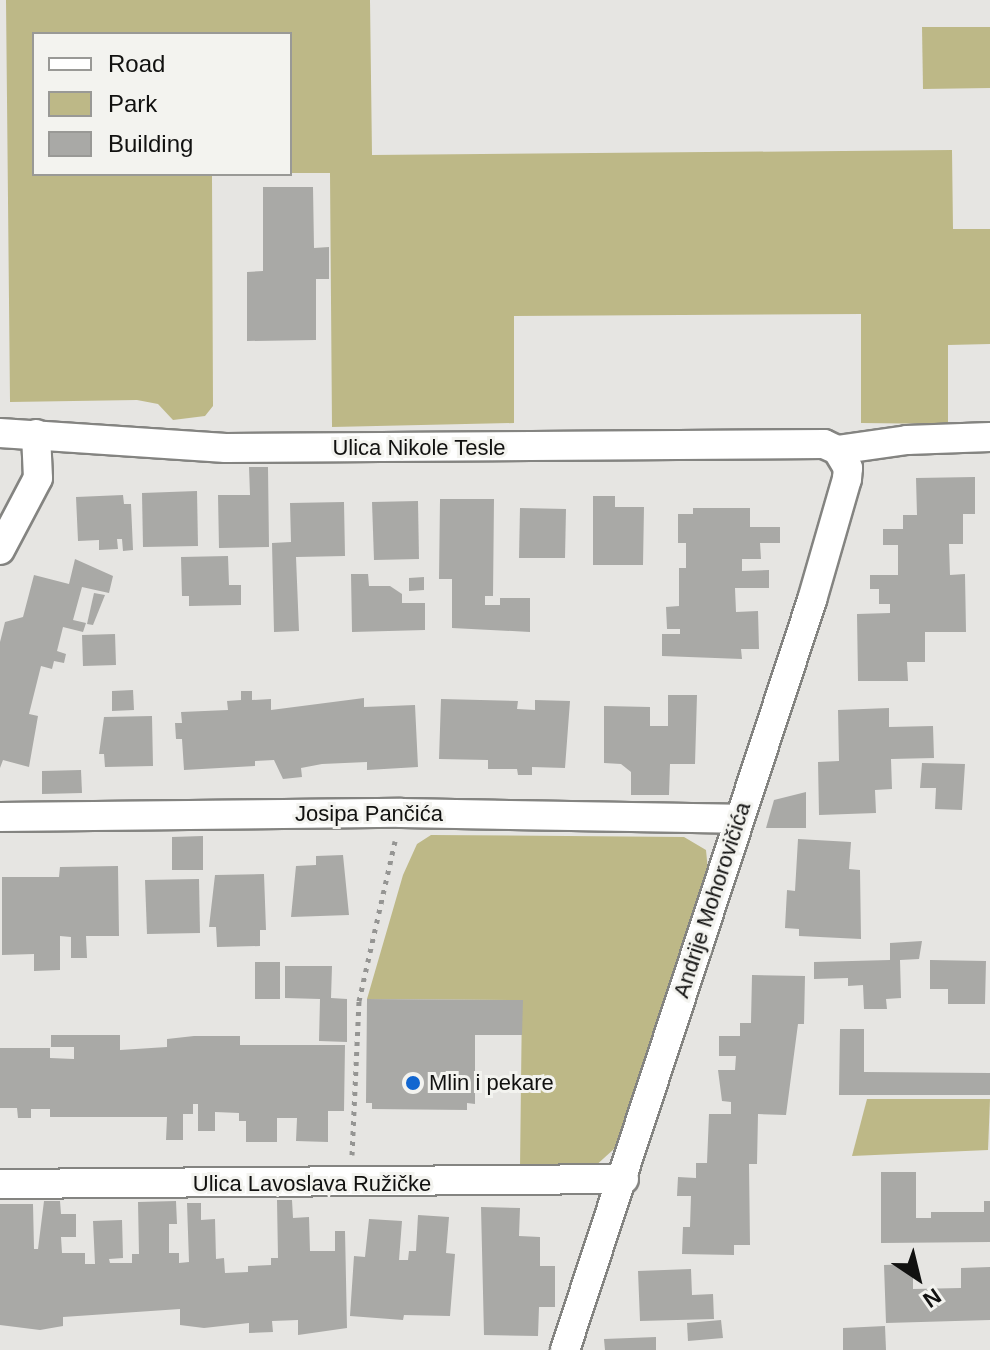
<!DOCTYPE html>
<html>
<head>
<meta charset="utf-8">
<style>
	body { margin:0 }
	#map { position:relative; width:990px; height:1350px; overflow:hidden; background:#e6e5e2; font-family:Helvetica,sans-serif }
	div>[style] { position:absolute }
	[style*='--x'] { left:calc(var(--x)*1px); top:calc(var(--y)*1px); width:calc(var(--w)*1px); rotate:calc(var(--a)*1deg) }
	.green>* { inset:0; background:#bdb887 }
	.building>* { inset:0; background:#a9a9a6 }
	.path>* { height:5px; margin-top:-2.5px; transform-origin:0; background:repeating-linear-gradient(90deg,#959593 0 4px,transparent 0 10px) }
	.roads { filter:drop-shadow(2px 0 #848481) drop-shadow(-2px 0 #848481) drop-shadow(0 2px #848481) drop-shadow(0 -2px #848481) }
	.minor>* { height:28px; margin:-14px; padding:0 14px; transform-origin:14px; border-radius:14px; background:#fff }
	.dots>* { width:22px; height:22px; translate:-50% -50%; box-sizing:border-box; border:4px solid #f3f3ef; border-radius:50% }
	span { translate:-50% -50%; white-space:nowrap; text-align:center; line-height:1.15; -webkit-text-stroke:6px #f3f3ef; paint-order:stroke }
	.street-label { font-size:22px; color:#111110 }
	.poi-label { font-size:22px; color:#111110 }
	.left { translate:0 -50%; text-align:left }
	.legend { position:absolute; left:32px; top:32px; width:260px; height:144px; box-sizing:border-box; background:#f3f3ef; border:2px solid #999996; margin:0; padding:10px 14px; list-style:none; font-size:24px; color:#111110 }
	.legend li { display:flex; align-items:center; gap:16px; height:40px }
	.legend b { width:40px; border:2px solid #999996 }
	.north { position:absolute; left:878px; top:1238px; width:80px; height:80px; -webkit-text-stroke:6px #f3f3ef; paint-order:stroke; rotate:145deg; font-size:22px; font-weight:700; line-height:32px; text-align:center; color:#111110 }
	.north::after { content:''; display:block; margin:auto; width:28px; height:36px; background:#111110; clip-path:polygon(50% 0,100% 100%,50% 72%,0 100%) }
</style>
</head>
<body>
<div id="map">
	<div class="green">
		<div style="clip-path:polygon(6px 0,370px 0,372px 155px,952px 150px,953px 229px,990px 229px,990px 344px,948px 345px,948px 424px,861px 423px,861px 314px,514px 316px,514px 423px,332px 427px,330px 173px,290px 173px,290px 34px,34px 34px,34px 174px,221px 174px,212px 175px,213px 406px,205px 416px,173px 420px,158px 404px,137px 400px,10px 402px)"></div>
		<div style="clip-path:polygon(922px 27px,990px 27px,990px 88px,923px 89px)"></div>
		<div style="clip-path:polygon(431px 835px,684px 837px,706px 850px,708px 871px,625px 1139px,593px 1168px,520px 1168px,522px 1000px,367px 999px,403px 875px,417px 844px)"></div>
		<div style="clip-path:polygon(867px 1099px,990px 1099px,988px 1150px,852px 1156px)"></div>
	</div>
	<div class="building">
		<div style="clip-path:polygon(263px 187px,313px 187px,314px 248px,329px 247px,329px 279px,316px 279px,316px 340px,247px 341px,247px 272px,263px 271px)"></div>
		<div style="clip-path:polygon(249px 467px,268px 467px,269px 547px,219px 548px,218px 495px,250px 495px)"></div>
		<div style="clip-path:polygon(975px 477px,975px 514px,963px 514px,963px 544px,949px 544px,950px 575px,965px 574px,966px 632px,925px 632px,925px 662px,907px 662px,908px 681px,858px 681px,857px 614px,890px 613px,890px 604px,879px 604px,879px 589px,870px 589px,870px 575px,898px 575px,898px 545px,883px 545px,883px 529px,903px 529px,903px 515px,917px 515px,916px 478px)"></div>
		<div style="clip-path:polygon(197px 491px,198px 546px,143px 547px,142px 493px)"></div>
		<div style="clip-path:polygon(123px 495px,124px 504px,131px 504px,133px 550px,123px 551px,122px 539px,117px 539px,118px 549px,99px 550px,99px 540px,78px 541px,76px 497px)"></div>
		<div style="clip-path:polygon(593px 496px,615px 496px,615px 507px,644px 507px,643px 565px,593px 565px)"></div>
		<div style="clip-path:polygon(440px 499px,494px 499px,493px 596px,485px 596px,485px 605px,500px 605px,500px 598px,530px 598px,530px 632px,452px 628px,452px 579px,439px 579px)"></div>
		<div style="clip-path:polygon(418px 501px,419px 559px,374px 560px,372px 502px)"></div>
		<div style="clip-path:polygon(344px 502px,345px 556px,296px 557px,299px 631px,274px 632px,272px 543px,291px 542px,290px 503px)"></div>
		<div style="clip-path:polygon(520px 508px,566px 509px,565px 558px,519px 558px)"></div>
		<div style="clip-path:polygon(693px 508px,750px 508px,750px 527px,780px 527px,780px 543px,760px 543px,761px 559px,742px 559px,742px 571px,769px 570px,769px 588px,735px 588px,736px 612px,758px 611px,759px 649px,741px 649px,742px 659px,662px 656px,662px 634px,680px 634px,680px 629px,667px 629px,666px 607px,679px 606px,679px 568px,686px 568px,686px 543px,678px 543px,678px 514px,693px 514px)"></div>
		<div style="clip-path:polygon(228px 556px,229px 585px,241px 585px,241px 605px,189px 606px,189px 596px,182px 596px,181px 557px)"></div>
		<div style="clip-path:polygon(75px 559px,113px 576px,109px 593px,82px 587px,73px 620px,86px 623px,83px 632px,63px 627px,57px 651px,66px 654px,64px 663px,54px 661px,52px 669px,41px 666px,29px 714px,38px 716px,29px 767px,3px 760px,0 768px,0 642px,5px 622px,23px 617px,34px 575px,69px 584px)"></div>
		<div style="clip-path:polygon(351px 574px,368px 574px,369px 586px,390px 586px,402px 594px,402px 603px,425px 603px,425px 630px,352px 632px)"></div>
		<div style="clip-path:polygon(424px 577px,424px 590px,409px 591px,409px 578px)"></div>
		<div style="clip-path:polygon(94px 593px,105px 595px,93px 625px,87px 624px)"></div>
		<div style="clip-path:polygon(115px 634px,116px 665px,83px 666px,82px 635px)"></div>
		<div style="clip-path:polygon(133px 690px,134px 710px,112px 711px,112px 691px)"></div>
		<div style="clip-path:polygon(241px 691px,252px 691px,252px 700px,271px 699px,271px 710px,364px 698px,364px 707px,415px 705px,418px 767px,367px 770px,367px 762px,322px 764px,301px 768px,302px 777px,283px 779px,274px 760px,255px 761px,255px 766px,184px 770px,182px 739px,176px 739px,175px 723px,182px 723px,181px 712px,228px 710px,227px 701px,241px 700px)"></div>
		<div style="clip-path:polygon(668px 695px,697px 695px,695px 764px,670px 764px,669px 795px,631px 795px,631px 772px,621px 764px,604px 763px,604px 706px,650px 707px,650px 726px,668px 726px)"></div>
		<div style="clip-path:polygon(441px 699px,518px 701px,517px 709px,535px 710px,535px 700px,570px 701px,565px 768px,532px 767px,532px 775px,518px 775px,517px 769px,488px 769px,488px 760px,439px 759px)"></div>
		<div style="clip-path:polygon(889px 708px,889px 727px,933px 726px,934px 758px,891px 759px,892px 789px,875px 790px,876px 813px,819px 815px,818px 762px,839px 761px,838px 710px)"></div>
		<div style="clip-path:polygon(152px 716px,153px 766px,105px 767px,104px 754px,99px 754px,104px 717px)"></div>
		<div style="clip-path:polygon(922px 763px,965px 764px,962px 810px,935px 809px,936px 788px,920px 788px)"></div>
		<div style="clip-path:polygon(81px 770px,82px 793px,42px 794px,42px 771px)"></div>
		<div style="clip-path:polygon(806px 792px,806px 828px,766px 828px,774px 800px)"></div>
		<div style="clip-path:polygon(203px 836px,203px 870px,172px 870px,172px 837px)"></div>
		<div style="clip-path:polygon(798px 839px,851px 842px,849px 869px,860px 870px,861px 939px,799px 936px,799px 929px,785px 928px,787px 890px,795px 891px)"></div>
		<div style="clip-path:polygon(343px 855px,349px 915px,291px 917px,296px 866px,316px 865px,316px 856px)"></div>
		<div style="clip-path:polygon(118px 866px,119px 936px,86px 936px,87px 958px,71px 958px,71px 937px,60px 936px,60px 970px,34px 971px,34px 954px,2px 955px,2px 877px,59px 877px,60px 867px)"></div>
		<div style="clip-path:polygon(264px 874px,266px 930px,260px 930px,260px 946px,217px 947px,216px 927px,209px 927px,215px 875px)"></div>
		<div style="clip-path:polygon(199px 879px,200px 933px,147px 934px,145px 880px)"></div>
		<div style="clip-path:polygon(922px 941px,919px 959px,900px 960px,901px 998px,886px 999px,887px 1009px,864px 1009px,863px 985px,848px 986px,848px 978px,814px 979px,814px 962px,890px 960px,890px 943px)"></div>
		<div style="clip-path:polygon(930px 960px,986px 961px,985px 1004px,948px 1004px,948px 989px,930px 989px)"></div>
		<div style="clip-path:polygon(255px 962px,280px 962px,280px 999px,255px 999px)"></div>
		<div style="clip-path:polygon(285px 966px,332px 966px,331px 998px,347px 999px,347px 1042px,319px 1041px,320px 999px,285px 998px)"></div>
		<div style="clip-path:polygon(752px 975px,805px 976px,804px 1024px,798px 1024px,786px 1115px,758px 1114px,757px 1164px,749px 1164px,750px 1245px,734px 1245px,734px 1255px,682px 1254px,683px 1227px,690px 1227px,691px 1196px,677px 1196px,678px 1177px,696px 1178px,696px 1163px,707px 1163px,709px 1114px,731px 1114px,731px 1102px,722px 1101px,718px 1070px,735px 1070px,736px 1056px,719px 1056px,719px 1036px,740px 1036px,740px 1023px,751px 1023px)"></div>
		<div style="clip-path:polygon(367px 999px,523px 1000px,522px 1035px,475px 1035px,475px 1104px,467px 1103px,467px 1110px,372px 1109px,372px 1103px,366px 1103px)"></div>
		<div style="clip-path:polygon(840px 1029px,864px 1029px,864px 1072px,990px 1073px,990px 1095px,839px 1095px)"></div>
		<div style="clip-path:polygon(51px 1035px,120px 1035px,120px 1050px,167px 1047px,167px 1039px,194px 1036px,240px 1036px,240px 1045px,345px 1045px,344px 1111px,328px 1111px,328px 1142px,296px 1141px,297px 1118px,277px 1118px,277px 1142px,246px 1142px,246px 1121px,239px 1121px,239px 1113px,215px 1112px,215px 1131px,198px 1131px,198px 1104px,193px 1104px,193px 1114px,183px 1114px,183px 1140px,166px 1140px,167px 1117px,50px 1117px,50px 1109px,31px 1109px,31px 1118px,18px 1118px,17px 1108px,0 1108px,0 1048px,50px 1048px,50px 1058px,74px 1059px,74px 1047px,51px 1047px)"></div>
		<div style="clip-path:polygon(881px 1172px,916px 1172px,916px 1218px,931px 1218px,931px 1212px,984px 1212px,984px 1201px,990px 1201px,990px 1242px,881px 1243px)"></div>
		<div style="clip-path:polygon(277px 1200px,292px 1200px,293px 1218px,309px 1217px,310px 1251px,335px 1251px,335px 1231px,345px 1231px,347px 1328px,298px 1335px,298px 1320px,272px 1321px,273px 1332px,249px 1333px,249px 1323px,204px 1328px,180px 1325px,180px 1309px,63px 1317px,63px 1326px,40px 1330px,0 1325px,0 1204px,33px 1204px,34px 1249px,38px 1249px,44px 1201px,60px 1201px,61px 1214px,76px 1214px,76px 1237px,61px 1237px,62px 1253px,85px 1253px,85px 1264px,95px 1264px,93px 1221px,122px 1220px,123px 1258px,109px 1259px,110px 1263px,132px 1263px,132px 1254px,139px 1254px,138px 1202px,176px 1201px,177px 1224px,169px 1224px,169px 1253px,179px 1253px,179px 1263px,189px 1262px,187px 1203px,201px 1203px,201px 1220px,215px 1219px,216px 1259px,224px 1258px,225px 1273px,248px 1272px,248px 1266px,271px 1265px,271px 1258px,278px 1258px)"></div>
		<div style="clip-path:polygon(481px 1207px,520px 1208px,519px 1236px,540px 1237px,540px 1266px,555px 1266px,555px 1307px,539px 1307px,538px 1336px,484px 1335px)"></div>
		<div style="clip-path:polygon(418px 1215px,449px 1217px,446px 1253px,455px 1254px,450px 1316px,404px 1315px,403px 1320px,350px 1316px,354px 1256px,365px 1257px,369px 1219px,402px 1221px,399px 1260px,408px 1260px,409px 1251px,416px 1251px)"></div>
		<div style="clip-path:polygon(913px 1264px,913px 1289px,961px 1288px,961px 1268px,990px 1267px,990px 1320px,886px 1323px,884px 1265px)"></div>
		<div style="clip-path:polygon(691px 1269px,692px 1295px,713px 1294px,714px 1319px,640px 1321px,638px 1271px)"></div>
		<div style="clip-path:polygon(721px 1320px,723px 1338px,688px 1341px,687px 1323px)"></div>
		<div style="clip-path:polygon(885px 1326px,886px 1350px,843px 1350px,843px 1328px)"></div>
		<div style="clip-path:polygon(656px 1337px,656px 1350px,605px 1350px,604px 1339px)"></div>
	</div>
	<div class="path">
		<div style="--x:352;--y:1155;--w:154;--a:-87.4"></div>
		<div style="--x:359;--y:1001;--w:164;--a:-77.3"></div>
	</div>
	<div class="roads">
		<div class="minor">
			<div style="--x:0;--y:433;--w:226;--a:3.8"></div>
			<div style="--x:226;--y:448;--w:598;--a:-0.38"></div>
			<div style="--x:824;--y:444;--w:14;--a:25"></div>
			<div style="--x:837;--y:450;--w:71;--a:-8.1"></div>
			<div style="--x:907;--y:440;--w:83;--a:-2.1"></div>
			<div style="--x:0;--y:550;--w:81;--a:-62.2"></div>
			<div style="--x:38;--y:478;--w:44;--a:-92.6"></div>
			<div style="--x:0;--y:817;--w:401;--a:-0.6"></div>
			<div style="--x:401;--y:813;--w:336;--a:1"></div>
			<div style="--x:0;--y:1184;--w:624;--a:-0.46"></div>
			<div style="--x:565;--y:1350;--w:790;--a:-71.77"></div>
			<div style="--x:812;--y:600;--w:126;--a:-73.9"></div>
			<div style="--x:847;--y:479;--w:11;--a:-85"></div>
			<div style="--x:848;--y:468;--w:21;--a:-121"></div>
		</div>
	</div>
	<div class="dots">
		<div style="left:413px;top:1083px;background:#1166d0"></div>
	</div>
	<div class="street-label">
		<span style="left:419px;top:448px">Ulica Nikole Tesle</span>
		<span style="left:369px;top:814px">Josipa Pančića</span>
		<span style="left:712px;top:900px;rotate:-72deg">Andrije Mohorovičića</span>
		<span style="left:312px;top:1184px">Ulica Lavoslava Ružičke</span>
	</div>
	<div class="poi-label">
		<span class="left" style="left:429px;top:1083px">Mlin i pekare</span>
	</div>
	<ul class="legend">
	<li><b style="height:10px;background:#fff"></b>Road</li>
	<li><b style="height:22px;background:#bdb887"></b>Park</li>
	<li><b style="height:22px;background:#a9a9a6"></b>Building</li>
	</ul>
	<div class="north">N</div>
</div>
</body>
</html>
